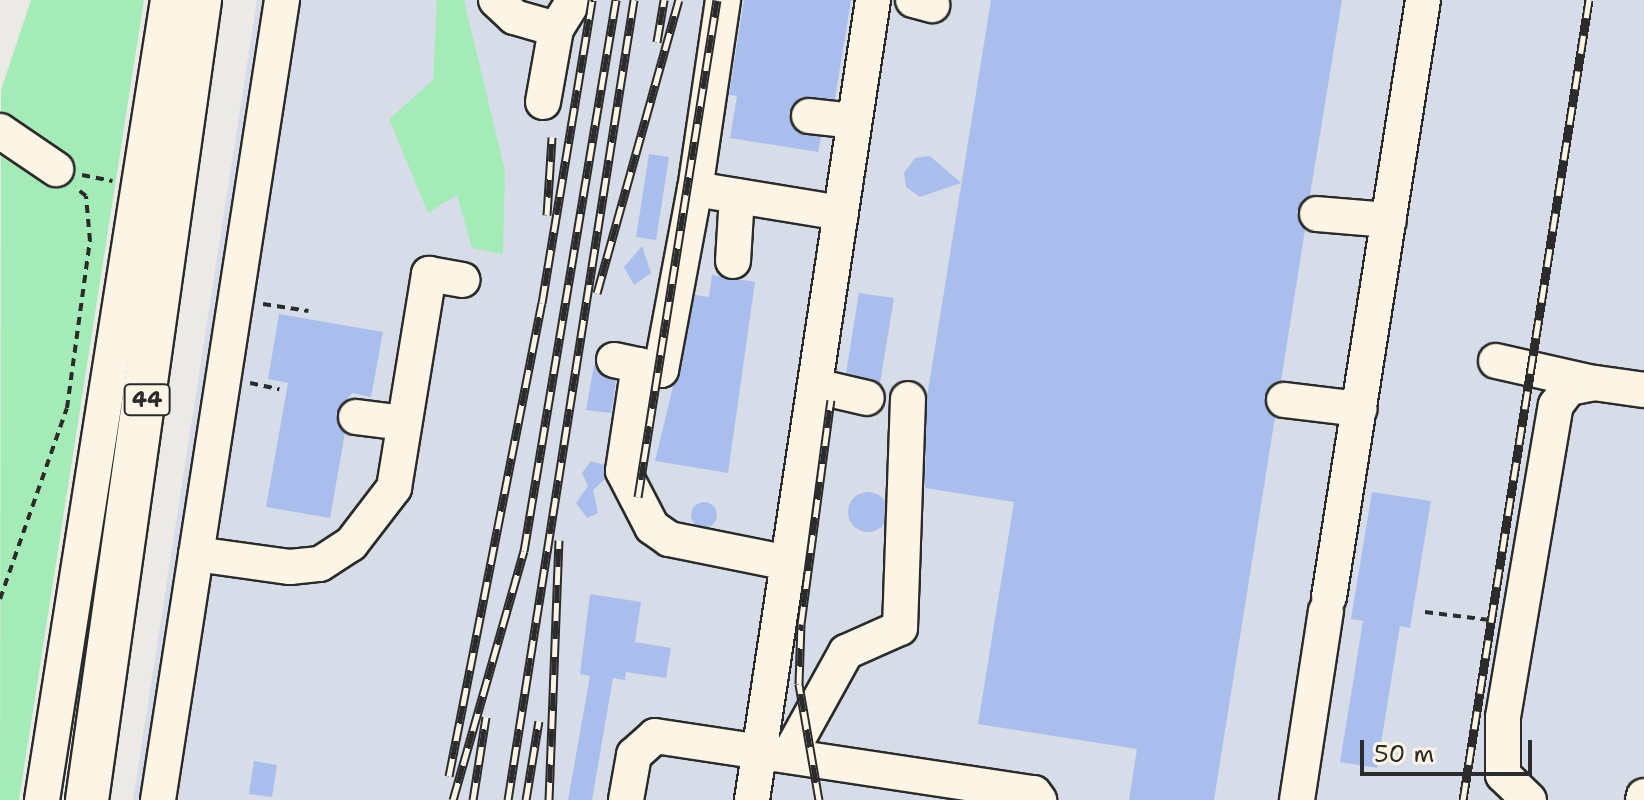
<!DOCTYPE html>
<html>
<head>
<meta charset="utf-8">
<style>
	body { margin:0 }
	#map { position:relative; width:1644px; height:800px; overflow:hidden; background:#ebeae6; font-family:"Shantell Sans",sans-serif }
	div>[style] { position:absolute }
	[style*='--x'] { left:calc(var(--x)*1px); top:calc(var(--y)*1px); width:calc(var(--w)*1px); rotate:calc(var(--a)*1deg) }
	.built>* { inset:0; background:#d7dde8 }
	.green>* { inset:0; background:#a5ebb8 }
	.building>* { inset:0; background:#a9beec }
	.round { border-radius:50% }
	.path>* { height:4px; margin-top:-2px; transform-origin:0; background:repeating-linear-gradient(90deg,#2b2b2b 0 8px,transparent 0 14px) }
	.roads { filter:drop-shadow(2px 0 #2b2b2b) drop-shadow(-2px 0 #2b2b2b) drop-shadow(0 2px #2b2b2b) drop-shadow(0 -2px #2b2b2b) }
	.minor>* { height:34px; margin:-17px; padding:0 17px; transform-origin:17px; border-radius:17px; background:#fcf5e5 }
	.major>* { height:42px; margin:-21px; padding:0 21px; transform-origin:21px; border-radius:21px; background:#fcf5e5 }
	.rail>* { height:9px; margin-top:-4.5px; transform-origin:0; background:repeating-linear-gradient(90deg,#fcf5e5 0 18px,#2b2b2b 0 36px); box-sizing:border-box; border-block:2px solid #2b2b2b }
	span { translate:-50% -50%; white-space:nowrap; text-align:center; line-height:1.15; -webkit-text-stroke:7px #fcf5e5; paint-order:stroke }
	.shield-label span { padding:2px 6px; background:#fcf5e5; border:2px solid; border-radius:6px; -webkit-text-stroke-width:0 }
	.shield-label { font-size:22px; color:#2b2b2b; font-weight:700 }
	.scale { position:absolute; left:1360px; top:740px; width:172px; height:36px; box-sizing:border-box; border:4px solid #2b2b2b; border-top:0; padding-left:10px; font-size:24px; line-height:28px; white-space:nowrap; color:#2b2b2b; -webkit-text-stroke:6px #fcf5e5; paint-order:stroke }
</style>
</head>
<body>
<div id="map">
	<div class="built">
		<div style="clip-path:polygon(257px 0,1644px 0,1644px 800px,133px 800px)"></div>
	</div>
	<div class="green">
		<div style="clip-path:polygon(31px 0,144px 0,19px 800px,0 800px,1px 90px)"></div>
		<div style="clip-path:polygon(437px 0,464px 0,505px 171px,503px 254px,472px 248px,457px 195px,428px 213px,389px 119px,433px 80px)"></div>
	</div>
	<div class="building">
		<div style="clip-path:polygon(744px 0,851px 0,835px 99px,802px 97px,789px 113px,797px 132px,821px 137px,818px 152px,730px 138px,737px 96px,729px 95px)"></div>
		<div style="clip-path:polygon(991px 0,1342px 0,1310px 195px,1297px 212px,1305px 230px,1281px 381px,1264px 397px,1275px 417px,1214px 800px,1129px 800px,1137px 749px,978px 724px,1014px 502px,925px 488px,927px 397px)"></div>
		<div style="clip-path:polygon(649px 154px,669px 157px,656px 240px,636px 237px)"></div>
		<div style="clip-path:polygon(930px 156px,961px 183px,920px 197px,906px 187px,904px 173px,915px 158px)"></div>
		<div style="clip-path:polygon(642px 246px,651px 273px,634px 285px,624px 267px)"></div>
		<div style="clip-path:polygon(712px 275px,755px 282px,728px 473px,655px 461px,695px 295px,709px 297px)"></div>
		<div style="clip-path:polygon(859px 293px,894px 298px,880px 383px,846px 373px)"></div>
		<div style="clip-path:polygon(279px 314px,383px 332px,371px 397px,352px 393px,336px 414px,345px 433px,330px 518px,266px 507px,288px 383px,268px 379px)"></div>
		<div style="clip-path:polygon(594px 365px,616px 381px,611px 413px,586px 410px)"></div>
		<div style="clip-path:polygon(591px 461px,604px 465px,605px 479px,593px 490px,598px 513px,587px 518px,576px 503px,588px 486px,582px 473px)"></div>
		<div style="clip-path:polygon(1372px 492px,1431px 501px,1410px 628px,1400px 626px,1377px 768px,1340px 762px,1363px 621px,1351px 619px)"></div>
		<div class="round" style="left:848px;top:492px;width:40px;height:40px"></div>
		<div class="round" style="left:691px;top:502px;width:26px;height:26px"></div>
		<div style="clip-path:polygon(590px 594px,641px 602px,635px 642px,671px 648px,666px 678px,626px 672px,625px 680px,613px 678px,592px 800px,568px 800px,590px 676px,580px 674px)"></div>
		<div style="clip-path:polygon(254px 761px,277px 765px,272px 797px,249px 794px)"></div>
	</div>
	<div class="path">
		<div style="--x:82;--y:175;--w:31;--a:11"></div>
		<div style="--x:263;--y:304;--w:46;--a:8.8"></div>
		<div style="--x:250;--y:383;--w:30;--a:12"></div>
		<div style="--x:0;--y:599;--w:202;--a:-70.7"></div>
		<div style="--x:67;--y:408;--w:169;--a:-82.2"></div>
		<div style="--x:90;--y:241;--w:45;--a:-95.1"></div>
		<div style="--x:86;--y:196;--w:14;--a:-141"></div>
		<div style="--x:1425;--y:612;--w:65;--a:7"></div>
	</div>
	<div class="roads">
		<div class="minor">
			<div style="--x:496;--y:0;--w:25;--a:43"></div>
			<div style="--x:514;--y:17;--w:44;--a:15.9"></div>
			<div style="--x:556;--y:29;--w:34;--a:-58"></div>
			<div style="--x:723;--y:0;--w:191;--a:98.4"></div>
			<div style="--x:695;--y:189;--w:148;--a:9.3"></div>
			<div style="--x:913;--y:0;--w:20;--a:15"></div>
			<div style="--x:543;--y:102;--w:74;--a:-79.9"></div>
			<div style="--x:809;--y:116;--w:45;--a:6.3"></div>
			<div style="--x:0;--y:131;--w:68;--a:34.2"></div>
			<div style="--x:1317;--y:214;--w:72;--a:4.8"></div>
			<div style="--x:733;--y:261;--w:65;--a:-86.5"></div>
			<div style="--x:614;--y:360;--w:48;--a:12"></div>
			<div style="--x:661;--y:370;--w:184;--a:-79.4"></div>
			<div style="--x:1496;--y:361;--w:100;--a:12.7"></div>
			<div style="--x:639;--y:365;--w:107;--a:98.6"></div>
			<div style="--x:623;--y:471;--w:63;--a:62.6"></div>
			<div style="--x:652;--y:527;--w:21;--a:35"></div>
			<div style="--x:669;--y:539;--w:121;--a:11.4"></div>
			<div style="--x:815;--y:386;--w:53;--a:13"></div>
			<div style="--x:1284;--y:400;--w:76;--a:6.8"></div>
			<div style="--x:356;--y:417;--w:48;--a:7.1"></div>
			<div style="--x:196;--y:554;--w:95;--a:7.9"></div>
			<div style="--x:290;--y:567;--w:30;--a:-6"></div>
			<div style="--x:320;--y:564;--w:37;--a:-33"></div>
			<div style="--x:351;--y:544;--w:71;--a:-52.5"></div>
			<div style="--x:394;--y:488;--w:217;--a:-80.7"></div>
			<div style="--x:429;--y:274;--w:34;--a:10"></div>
			<div style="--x:1329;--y:597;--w:604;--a:-81.05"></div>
			<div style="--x:789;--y:755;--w:118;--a:-61"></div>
			<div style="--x:846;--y:652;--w:59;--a:-24"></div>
			<div style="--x:900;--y:628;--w:229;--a:-88"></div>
			<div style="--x:42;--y:800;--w:810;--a:-81.05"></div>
			<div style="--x:158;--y:800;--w:810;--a:-81.19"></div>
			<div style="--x:626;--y:800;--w:46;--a:-79.9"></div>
			<div style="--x:634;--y:755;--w:28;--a:-42"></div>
			<div style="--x:655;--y:736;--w:383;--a:8.6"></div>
			<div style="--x:1034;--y:793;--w:9;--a:54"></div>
			<div style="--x:752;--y:800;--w:809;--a:-81.4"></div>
			<div style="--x:1297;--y:800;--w:191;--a:-81.3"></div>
			<div style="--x:1529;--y:800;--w:36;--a:-136"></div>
			<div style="--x:1503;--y:775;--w:58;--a:-90"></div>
			<div style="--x:1503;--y:717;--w:316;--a:-80.4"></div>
			<div style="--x:1556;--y:405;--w:21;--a:-53"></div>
			<div style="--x:1569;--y:388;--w:26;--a:-11"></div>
			<div style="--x:1595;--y:383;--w:49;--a:8.1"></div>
			<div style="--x:1643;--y:800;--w:4;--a:-76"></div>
		</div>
		<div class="major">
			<div style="--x:87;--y:800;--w:808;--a:-81.96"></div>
		</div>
	</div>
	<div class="rail">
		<div style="--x:657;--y:42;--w:43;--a:-80.5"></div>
		<div style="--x:547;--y:215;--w:78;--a:-86.3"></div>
		<div style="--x:597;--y:293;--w:304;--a:-74.4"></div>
		<div style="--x:638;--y:497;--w:503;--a:-80.97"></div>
		<div style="--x:449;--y:776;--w:482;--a:-78.9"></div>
		<div style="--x:542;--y:303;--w:307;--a:-80.6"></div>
		<div style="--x:453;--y:800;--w:259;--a:-74.1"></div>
		<div style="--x:524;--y:551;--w:559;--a:-80.52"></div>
		<div style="--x:473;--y:800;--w:84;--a:-81.1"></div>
		<div style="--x:508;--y:800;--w:810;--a:-81.05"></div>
		<div style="--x:526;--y:800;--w:80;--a:-80.7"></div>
		<div style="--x:549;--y:800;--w:260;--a:-87.8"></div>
		<div style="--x:819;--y:800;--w:118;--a:-99.8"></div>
		<div style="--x:799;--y:684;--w:60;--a:-88.1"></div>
		<div style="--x:801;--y:624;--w:226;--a:-82.4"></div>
		<div style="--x:1463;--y:800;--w:810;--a:-81.05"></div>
	</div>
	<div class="shield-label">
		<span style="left:147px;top:400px">44</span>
	</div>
	<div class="scale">50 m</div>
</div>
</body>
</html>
